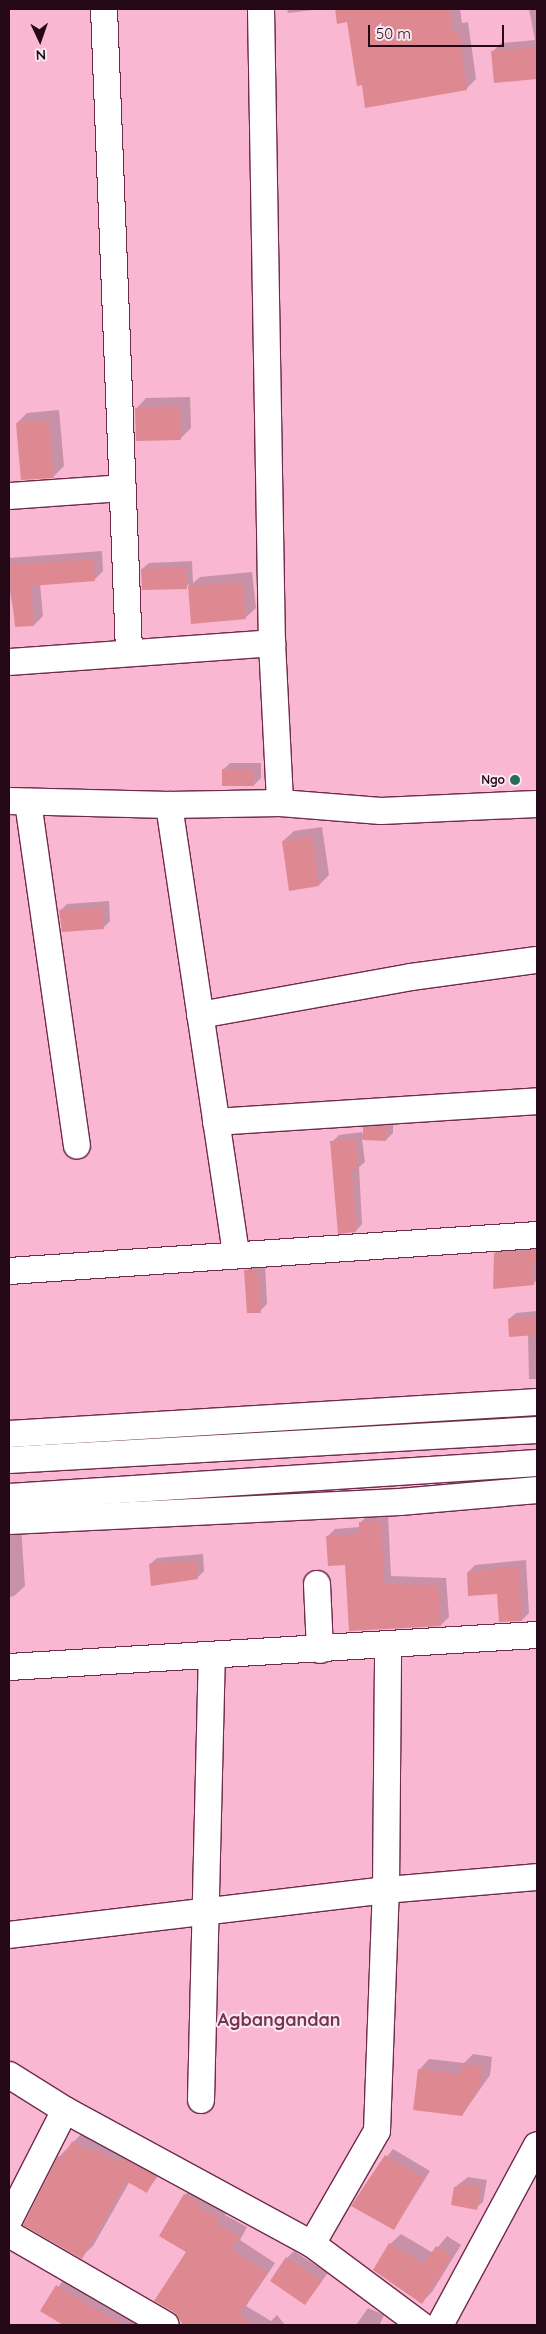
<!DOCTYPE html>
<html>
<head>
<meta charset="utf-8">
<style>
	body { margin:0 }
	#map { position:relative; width:546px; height:2334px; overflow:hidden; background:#f9b7d2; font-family:Quicksand,sans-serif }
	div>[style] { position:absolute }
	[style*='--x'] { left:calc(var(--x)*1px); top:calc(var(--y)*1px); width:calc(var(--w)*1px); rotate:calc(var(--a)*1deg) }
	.shadow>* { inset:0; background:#0003 }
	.building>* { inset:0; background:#de8992 }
	.roads { filter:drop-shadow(1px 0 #6f2b4c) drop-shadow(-1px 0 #6f2b4c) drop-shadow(0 1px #6f2b4c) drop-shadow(0 -1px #6f2b4c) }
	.minor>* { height:26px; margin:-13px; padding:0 13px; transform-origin:13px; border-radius:13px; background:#fff }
	.dots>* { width:14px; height:14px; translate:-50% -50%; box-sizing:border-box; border:2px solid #fae8ef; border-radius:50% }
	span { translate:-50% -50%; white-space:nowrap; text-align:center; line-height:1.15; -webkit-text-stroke:4px #fae8ef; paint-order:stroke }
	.poi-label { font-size:12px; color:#250816; font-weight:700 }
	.right { translate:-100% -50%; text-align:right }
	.district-label { font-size:18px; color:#773252; font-weight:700 }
	.frame { position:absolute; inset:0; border:10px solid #250816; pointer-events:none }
	.north { position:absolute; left:15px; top:15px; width:50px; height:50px; -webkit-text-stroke:4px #fae8ef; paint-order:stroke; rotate:177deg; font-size:14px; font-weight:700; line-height:20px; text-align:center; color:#250816 }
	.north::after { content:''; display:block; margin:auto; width:18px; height:22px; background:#250816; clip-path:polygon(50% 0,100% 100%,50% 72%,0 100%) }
	.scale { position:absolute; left:368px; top:25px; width:136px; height:22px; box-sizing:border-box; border:2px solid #250816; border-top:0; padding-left:6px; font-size:15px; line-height:18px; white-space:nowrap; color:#250816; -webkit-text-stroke:4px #fae8ef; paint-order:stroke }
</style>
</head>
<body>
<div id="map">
	<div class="shadow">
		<div style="clip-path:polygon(287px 9px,321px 9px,288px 13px)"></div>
		<div style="clip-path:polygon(336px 9px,460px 9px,462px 23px,468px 22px,476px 79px,466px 89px,363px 83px,348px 21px,338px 22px)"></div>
		<div style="clip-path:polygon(529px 9px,537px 9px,537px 77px,495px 81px,492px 52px,501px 43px,535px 40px)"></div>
		<div style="clip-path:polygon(190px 397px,191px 428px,181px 438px,136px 409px,146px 398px)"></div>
		<div style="clip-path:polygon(59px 410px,64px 466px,53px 477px,17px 423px,27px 413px)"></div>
		<div style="clip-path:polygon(102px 551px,103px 571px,94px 580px,40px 584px,43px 616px,34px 625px,16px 626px,9px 586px,9px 558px)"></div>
		<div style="clip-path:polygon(192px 561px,193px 583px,200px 577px,252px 572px,256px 608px,245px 618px,192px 623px,189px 584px,186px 587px,142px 569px,149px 563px)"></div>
		<div style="clip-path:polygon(230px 763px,261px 763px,261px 778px,254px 785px,223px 770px)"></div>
		<div style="clip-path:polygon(322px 827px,329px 875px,319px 885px,283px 841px,294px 831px)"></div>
		<div style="clip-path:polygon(109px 901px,110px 921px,103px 928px,60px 911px,67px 904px)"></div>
		<div style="clip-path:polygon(393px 1120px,393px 1133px,386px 1140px,362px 1139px,365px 1162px,359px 1167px,362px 1224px,356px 1231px,332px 1142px,339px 1135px,362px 1132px,364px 1138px,364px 1128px,371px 1121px)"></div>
		<div style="clip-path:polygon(537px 1243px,537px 1280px,533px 1284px,495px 1253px,502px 1247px)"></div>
		<div style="clip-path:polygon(265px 1263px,267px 1304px,260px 1311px,245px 1273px,252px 1266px)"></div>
		<div style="clip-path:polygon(537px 1311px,537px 1379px,529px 1379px,528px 1335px,509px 1319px,516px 1313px)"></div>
		<div style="clip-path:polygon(388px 1514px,391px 1576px,446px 1578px,449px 1617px,441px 1625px,346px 1563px,327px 1537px,335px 1529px,360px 1527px,360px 1523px,368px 1515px)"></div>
		<div style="clip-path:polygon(21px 1527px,25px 1586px,14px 1596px,9px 1597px,9px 1528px)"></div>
		<div style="clip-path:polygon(203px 1554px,204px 1571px,197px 1578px,150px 1564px,157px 1558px)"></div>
		<div style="clip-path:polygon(526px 1560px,529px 1613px,522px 1620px,498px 1593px,468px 1572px,475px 1565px)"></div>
		<div style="clip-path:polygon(473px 2054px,492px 2057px,490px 2075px,462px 2115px,419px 2070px,429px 2059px,464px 2063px)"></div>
		<div style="clip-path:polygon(84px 2131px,166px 2165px,147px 2191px,130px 2181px,93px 2246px,81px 2257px,59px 2157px)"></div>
		<div style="clip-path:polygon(393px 2149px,430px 2171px,394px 2229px,353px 2205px,367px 2182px)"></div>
		<div style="clip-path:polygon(468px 2177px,487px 2180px,483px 2202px,476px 2208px,455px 2187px)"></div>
		<div style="clip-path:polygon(194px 2186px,228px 2209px,225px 2215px,247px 2227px,240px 2240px,275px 2263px,246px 2306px,271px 2321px,277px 2315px,285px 2325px,194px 2325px,156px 2300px,188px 2251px,185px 2195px)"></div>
		<div style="clip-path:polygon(401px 2234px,433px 2253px,447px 2236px,461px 2245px,432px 2292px,422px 2302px,390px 2244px)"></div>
		<div style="clip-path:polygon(294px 2251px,328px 2273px,305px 2303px,287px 2258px)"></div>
		<div style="clip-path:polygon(67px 2275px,148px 2325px,66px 2325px,42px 2310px)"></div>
		<div style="clip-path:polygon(368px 2308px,384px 2315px,380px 2324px,383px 2325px,356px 2325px)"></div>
	</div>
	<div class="building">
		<div style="clip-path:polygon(335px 9px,450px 9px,452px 32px,459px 31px,467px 90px,365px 108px,362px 85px,357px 86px,347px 22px,337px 24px)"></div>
		<div style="clip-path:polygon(537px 47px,537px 79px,494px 83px,491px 51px)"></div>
		<div style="clip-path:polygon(180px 406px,181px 440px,136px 441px,135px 408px)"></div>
		<div style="clip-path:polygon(49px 420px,54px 478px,21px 480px,16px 423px)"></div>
		<div style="clip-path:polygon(94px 559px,95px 581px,31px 586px,34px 626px,15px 627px,9px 565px)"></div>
		<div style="clip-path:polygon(186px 567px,187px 589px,142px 590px,141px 569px)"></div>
		<div style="clip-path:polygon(243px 582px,246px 619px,191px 624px,188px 586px)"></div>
		<div style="clip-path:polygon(222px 769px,254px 770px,254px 786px,222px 786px)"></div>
		<div style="clip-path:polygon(312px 836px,319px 886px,289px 891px,282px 841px)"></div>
		<div style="clip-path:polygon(102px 907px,104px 929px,62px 932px,59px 910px)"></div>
		<div style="clip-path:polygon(387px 1126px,386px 1141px,363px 1140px,363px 1127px)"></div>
		<div style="clip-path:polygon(355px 1139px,359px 1170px,352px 1170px,356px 1232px,338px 1234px,330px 1141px)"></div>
		<div style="clip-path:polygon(537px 1250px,537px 1266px,532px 1266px,534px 1285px,493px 1289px,494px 1253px)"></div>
		<div style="clip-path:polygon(258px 1269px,261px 1313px,247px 1313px,244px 1270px)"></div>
		<div style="clip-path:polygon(537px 1317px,537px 1335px,509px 1337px,508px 1319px)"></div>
		<div style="clip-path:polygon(381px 1521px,384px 1584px,438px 1585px,441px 1626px,349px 1631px,345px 1565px,328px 1566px,326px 1536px,359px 1534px,359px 1522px)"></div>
		<div style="clip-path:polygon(196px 1560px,198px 1579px,151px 1586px,149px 1564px)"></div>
		<div style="clip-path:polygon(519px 1566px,522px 1621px,499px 1622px,497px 1594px,468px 1596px,467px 1572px)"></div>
		<div style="clip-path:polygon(462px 2064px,483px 2067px,480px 2086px,462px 2116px,413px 2110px,418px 2069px,460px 2074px)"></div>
		<div style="clip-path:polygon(72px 2141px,91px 2152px,93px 2148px,119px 2162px,121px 2158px,156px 2176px,147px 2193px,126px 2181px,82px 2259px,23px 2225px,58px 2156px,63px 2158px)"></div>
		<div style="clip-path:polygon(385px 2155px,424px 2178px,394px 2230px,351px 2206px)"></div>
		<div style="clip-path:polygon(460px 2183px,481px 2187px,477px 2210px,451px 2205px,454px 2187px,460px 2188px)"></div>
		<div style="clip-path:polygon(184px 2194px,201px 2204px,199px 2208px,220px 2218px,217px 2224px,239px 2236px,232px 2249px,267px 2272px,239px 2315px,256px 2325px,183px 2325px,174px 2312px,154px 2301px,186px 2252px,159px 2236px)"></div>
		<div style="clip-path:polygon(389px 2243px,424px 2264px,436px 2246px,452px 2256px,422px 2304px,373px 2270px)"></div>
		<div style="clip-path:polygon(286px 2257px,322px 2281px,305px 2305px,270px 2281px)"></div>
		<div style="clip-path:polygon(56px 2285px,122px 2325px,63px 2325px,40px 2311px)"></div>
	</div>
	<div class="roads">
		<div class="minor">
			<div style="--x:104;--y:9;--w:643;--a:87.77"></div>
			<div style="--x:261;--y:9;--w:634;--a:89.01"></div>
			<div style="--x:272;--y:643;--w:160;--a:87.1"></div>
			<div style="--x:9;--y:496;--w:114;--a:-4"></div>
			<div style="--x:9;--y:662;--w:264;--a:-4.1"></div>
			<div style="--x:9;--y:801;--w:160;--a:1.4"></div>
			<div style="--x:169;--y:805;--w:111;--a:-1"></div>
			<div style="--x:280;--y:803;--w:101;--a:4.5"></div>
			<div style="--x:381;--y:811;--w:156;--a:-2.6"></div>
			<div style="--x:28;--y:802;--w:347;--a:81.9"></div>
			<div style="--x:169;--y:805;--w:455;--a:81.5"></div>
			<div style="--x:200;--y:1015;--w:214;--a:-10.2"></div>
			<div style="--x:411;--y:977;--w:127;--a:-7.7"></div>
			<div style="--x:216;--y:1122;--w:322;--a:-3.7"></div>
			<div style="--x:9;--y:1271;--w:529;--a:-3.9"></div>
			<div style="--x:9;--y:1434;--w:529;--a:-3.47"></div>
			<div style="--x:9;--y:1460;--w:529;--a:-3.25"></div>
			<div style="--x:9;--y:1497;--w:529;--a:-3.68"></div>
			<div style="--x:9;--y:1521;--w:391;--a:-2.8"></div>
			<div style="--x:400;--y:1502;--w:138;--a:-5"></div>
			<div style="--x:317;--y:1584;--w:66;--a:87.4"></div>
			<div style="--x:9;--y:1667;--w:529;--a:-3.47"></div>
			<div style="--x:9;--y:1935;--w:380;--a:-6.8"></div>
			<div style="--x:386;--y:1890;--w:152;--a:-4.9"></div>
			<div style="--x:9;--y:2075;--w:66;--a:32"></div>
			<div style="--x:65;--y:2110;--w:281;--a:28.5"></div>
			<div style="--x:312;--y:2244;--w:136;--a:36.6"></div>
			<div style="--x:201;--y:2100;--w:445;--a:-88.6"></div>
			<div style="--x:9;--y:2220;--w:123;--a:-63"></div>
			<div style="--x:9;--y:2234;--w:181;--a:30.1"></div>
			<div style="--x:312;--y:2244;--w:130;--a:-60.1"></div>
			<div style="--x:377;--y:2131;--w:241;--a:-87.9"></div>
			<div style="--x:386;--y:1890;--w:244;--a:-89.5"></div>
			<div style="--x:440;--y:2325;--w:204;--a:-61.7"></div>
		</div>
	</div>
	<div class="dots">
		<div style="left:515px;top:780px;background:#2a6b5a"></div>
	</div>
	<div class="poi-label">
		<span class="right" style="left:505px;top:780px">Ngo</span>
	</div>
	<div class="district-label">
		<span style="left:279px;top:2020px">Agbangandan</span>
	</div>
	<div class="frame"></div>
	<div class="north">N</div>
	<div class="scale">50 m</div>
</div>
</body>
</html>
